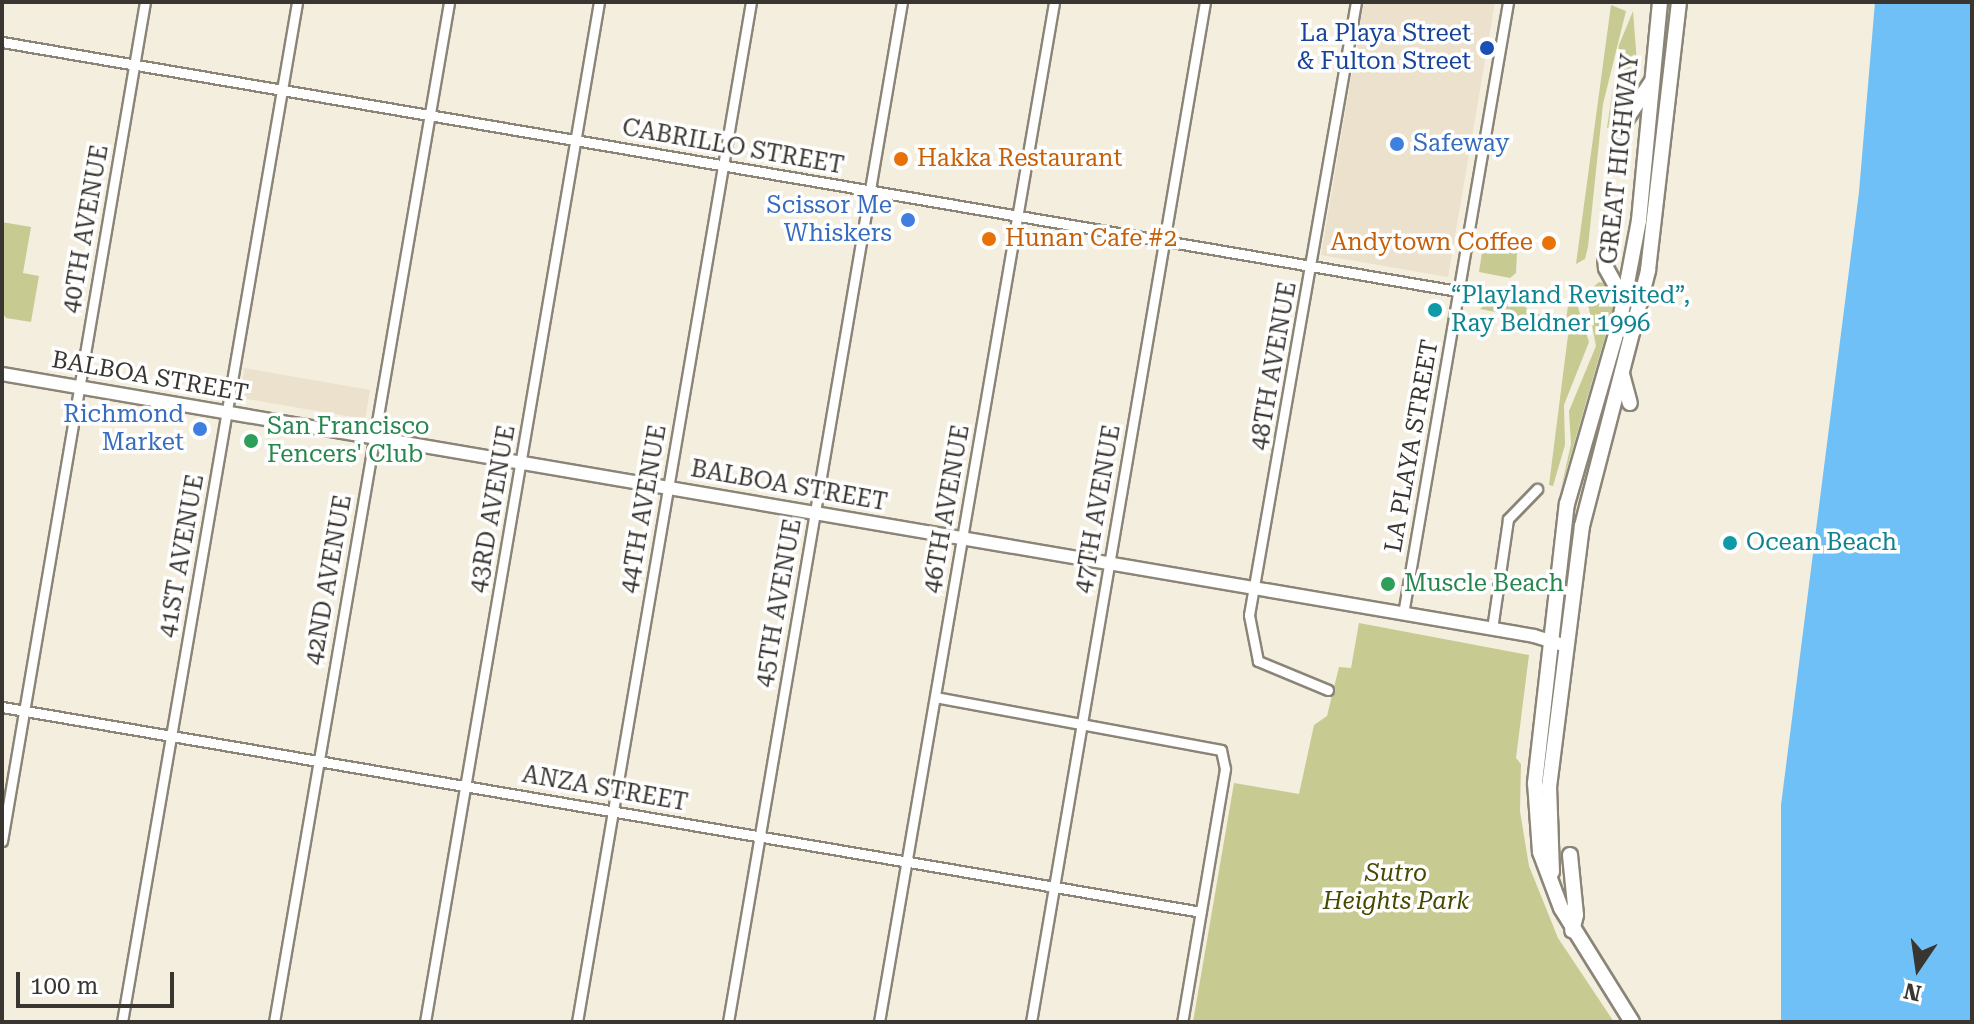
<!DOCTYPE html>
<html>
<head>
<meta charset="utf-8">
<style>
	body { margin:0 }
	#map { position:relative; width:1974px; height:1024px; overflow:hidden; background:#f4eedf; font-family:"Roboto Serif",serif }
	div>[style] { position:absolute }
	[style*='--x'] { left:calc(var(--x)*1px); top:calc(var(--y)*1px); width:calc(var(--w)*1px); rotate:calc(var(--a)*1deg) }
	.built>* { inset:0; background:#ebe1cc }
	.green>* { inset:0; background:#c7cb92 }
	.water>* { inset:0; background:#6ec0f7 }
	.roads { filter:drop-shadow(2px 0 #8b8578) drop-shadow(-2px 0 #8b8578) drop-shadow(0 2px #8b8578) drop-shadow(0 -2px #8b8578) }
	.street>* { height:9px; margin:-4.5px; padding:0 4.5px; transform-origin:4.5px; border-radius:4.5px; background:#fff }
	.secondary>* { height:12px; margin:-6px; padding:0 6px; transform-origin:6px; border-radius:6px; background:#fff }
	.primary>* { height:14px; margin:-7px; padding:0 7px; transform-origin:7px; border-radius:7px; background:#fff }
	.dots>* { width:22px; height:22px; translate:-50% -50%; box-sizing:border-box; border:4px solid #fff; border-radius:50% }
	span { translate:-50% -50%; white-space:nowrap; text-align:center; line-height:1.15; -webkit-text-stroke:7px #fff; paint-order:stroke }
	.transit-label { font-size:24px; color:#164399 }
	.right { translate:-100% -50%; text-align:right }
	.shop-label { font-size:24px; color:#366cbe }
	.left { translate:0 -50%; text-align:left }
	.street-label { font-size:24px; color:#393631 }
	.food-label { font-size:24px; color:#c56008 }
	.culture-label { font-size:24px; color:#0d838f }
	.leisure-label { font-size:24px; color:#27864d }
	.park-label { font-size:24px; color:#474901; font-style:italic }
	.frame { position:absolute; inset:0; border:4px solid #393631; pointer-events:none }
	.north { position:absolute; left:1878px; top:928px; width:80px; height:80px; -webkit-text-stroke:6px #fff; paint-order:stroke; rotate:193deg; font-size:22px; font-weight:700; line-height:32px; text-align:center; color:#393631 }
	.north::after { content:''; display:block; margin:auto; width:28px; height:36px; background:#393631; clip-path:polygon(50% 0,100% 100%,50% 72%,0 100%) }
	.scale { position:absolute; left:16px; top:972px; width:158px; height:36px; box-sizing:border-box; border:4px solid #393631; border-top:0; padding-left:10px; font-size:24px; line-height:28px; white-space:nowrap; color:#393631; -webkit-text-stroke:6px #fff; paint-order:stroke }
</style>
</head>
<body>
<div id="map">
	<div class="built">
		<div style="clip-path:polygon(1364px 2px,1495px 2px,1448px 277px,1321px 255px)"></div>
		<div style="clip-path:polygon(244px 368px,370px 390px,365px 419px,241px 398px)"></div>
	</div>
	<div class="green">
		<div style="clip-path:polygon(1611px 5px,1626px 11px,1603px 104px,1588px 247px,1585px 259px,1576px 264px)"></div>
		<div style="clip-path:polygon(1633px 11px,1639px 89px,1616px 129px,1607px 128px,1619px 45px)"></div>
		<div style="clip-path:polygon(2px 222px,31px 227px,23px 273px,39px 276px,31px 322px,6px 318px,2px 312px)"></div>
		<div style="clip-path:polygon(1483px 246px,1517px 253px,1516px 273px,1510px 278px,1479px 272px)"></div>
		<div style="clip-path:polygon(1599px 282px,1608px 284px,1615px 302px,1561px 489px,1571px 444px,1569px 411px,1596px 346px,1586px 293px)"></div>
		<div style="clip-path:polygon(1504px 287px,1513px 289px,1530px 313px,1547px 316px,1551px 323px,1480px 309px)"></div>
		<div style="clip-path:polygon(1576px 301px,1589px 342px,1564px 405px,1565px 445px,1553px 486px,1549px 485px,1568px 335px,1565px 329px,1568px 305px)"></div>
		<div style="clip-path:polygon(1359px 623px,1529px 655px,1516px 758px,1521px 764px,1520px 811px,1529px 866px,1558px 938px,1614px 1022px,1193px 1022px,1234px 783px,1299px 794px,1314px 725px,1327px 716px,1339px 667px,1351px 668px)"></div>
	</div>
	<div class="water">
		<div style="clip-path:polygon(1875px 2px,1972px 2px,1972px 1022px,1781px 1022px,1781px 805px,1859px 192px)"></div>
	</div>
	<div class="roads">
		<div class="street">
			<div style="--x:2;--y:42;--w:1476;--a:9.71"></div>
			<div style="--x:1403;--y:614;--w:621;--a:-80.26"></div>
			<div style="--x:1492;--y:629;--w:111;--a:-81.7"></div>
			<div style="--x:1508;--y:519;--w:42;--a:-46"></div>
			<div style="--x:1328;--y:690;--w:76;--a:-157.5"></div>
			<div style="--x:1258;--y:661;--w:47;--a:-101.1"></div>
			<div style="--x:1249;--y:615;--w:622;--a:-80.1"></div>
			<div style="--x:935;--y:697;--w:291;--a:10.5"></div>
			<div style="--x:1221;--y:750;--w:19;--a:78"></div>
			<div style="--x:1225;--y:769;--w:257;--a:99.6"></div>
			<div style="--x:2;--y:707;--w:1216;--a:9.7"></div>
			<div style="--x:2;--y:841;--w:851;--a:-80.33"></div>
			<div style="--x:122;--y:1022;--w:1035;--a:-80.26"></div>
			<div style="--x:274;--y:1022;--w:1035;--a:-80.26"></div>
			<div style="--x:425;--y:1022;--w:1035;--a:-80.32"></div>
			<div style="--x:577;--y:1022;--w:1035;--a:-80.32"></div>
			<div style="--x:728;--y:1022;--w:1035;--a:-80.32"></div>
			<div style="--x:879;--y:1022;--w:1035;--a:-80.26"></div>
			<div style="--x:1031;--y:1022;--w:1035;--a:-80.32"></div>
		</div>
		<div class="secondary">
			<div style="--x:2;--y:374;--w:1554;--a:9.7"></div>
			<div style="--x:1534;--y:636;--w:34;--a:17"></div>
		</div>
		<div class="primary">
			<div style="--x:1619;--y:130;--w:59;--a:-56"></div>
			<div style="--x:1605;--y:255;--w:13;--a:86"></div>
			<div style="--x:1606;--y:268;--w:38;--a:61"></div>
			<div style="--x:1622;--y:374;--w:30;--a:75"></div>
			<div style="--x:1570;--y:855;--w:60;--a:84.3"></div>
			<div style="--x:1576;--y:915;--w:16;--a:104"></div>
			<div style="--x:1552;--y:872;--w:85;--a:-92"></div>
			<div style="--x:1549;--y:787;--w:263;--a:-82.8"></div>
			<div style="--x:1582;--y:526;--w:264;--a:-75.5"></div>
			<div style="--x:1648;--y:270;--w:270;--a:-83.4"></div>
			<div style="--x:1632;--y:1022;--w:134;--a:-121.9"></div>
			<div style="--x:1561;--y:908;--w:60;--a:-110.6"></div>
			<div style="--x:1540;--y:852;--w:69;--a:-94.1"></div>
			<div style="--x:1535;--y:783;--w:281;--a:-83.5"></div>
			<div style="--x:1567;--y:504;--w:191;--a:-73.9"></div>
			<div style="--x:1620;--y:320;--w:102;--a:-79.2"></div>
			<div style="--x:1639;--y:220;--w:219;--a:-84.5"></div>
		</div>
	</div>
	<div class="dots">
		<div style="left:1487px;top:48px;background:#1a4fb4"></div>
		<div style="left:1397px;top:144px;background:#3f7fe0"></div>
		<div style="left:901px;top:159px;background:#e8710a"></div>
		<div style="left:908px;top:220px;background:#3f7fe0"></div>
		<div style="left:989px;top:239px;background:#e8710a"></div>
		<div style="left:1549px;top:243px;background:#e8710a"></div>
		<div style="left:1435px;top:310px;background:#0f9aa8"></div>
		<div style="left:200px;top:429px;background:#3f7fe0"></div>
		<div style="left:251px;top:441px;background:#2e9e5b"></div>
		<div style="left:1730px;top:543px;background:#0f9aa8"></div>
		<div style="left:1388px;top:584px;background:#2e9e5b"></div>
	</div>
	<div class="transit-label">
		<span class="right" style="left:1471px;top:48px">La Playa Street<br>&amp; Fulton Street</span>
	</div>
	<div class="shop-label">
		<span class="left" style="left:1413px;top:144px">Safeway</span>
		<span class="right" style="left:892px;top:220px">Scissor Me<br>Whiskers</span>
		<span class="right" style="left:184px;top:429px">Richmond<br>Market</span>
	</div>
	<div class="street-label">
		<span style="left:733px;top:147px;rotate:10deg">CABRILLO STREET</span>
		<span style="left:1620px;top:159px;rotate:-84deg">GREAT HIGHWAY</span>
		<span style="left:86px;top:229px;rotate:-80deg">40TH AVENUE</span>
		<span style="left:1274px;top:366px;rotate:-80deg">48TH AVENUE</span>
		<span style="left:150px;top:377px;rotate:10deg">BALBOA STREET</span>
		<span style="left:1412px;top:446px;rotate:-80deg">LA PLAYA STREET</span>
		<span style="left:789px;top:486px;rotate:10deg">BALBOA STREET</span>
		<span style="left:493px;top:509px;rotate:-80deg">43RD AVENUE</span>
		<span style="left:644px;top:509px;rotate:-80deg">44TH AVENUE</span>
		<span style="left:947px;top:509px;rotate:-80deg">46TH AVENUE</span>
		<span style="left:1098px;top:509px;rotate:-80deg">47TH AVENUE</span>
		<span style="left:182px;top:556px;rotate:-80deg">41ST AVENUE</span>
		<span style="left:329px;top:580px;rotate:-80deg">42ND AVENUE</span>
		<span style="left:779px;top:603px;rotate:-80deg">45TH AVENUE</span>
		<span style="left:605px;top:789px;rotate:10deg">ANZA STREET</span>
	</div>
	<div class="food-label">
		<span class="left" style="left:917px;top:159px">Hakka Restaurant</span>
		<span class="left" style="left:1005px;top:239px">Hunan Cafe #2</span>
		<span class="right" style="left:1533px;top:243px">Andytown Coffee</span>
	</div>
	<div class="culture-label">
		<span class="left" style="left:1451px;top:310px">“Playland Revisited”,<br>Ray Beldner 1996</span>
		<span class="left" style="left:1746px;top:543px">Ocean Beach</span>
	</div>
	<div class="leisure-label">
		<span class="left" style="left:267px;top:441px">San Francisco<br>Fencers' Club</span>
		<span class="left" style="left:1404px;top:584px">Muscle Beach</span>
	</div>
	<div class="park-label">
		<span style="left:1396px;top:888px">Sutro<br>Heights Park</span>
	</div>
	<div class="frame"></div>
	<div class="north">N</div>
	<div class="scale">100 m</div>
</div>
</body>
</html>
